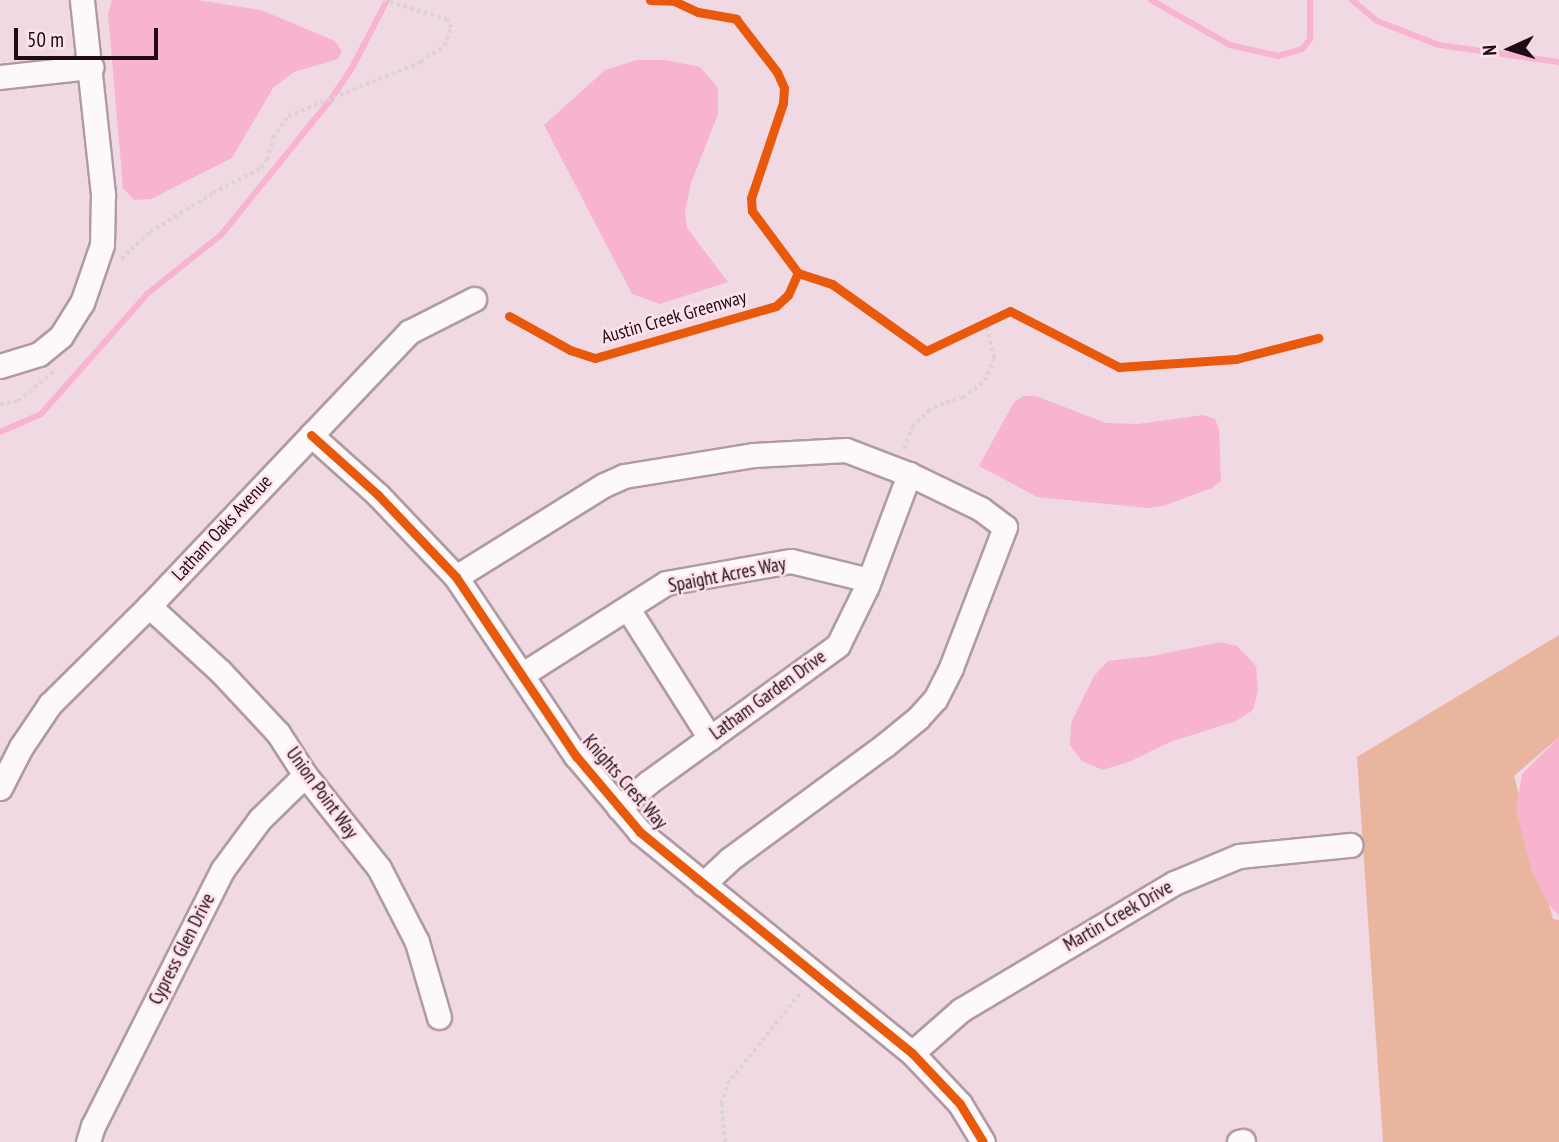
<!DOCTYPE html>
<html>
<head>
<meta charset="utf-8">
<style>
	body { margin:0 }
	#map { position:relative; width:1559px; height:1142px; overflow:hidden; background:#f0d9e2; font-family:"PT Sans Narrow",sans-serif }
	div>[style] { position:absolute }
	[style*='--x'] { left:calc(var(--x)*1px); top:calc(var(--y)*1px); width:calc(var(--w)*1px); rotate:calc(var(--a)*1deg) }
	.forest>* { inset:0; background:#e9b59e }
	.water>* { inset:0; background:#f8b3cf }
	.stream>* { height:6px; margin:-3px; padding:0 3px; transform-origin:3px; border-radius:3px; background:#f8b3cf }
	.path>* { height:3.5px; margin-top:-1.75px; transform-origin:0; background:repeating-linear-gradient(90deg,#dad2d5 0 3.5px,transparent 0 7px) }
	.roads { filter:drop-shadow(2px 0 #b09aa3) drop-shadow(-2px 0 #b09aa3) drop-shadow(0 2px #b09aa3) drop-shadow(0 -2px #b09aa3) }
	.minor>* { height:23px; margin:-11.5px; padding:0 11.5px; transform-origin:11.5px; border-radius:11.5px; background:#fdf9fb }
	.cycleway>* { height:9px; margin:-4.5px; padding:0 4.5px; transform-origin:4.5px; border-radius:4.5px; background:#e8590c }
	span { translate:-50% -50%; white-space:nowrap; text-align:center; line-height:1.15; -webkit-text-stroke:5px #fde1ec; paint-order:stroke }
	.street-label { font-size:19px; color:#210a14 }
	.north { position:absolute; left:1475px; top:14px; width:70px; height:70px; -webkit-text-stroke:5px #fde1ec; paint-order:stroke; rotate:266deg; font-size:19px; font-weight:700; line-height:28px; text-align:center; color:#210a14 }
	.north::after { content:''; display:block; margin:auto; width:24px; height:32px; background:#210a14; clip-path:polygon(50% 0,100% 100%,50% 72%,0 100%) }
	.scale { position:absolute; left:14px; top:28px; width:144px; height:32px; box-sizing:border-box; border:4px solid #210a14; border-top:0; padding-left:9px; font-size:21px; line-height:24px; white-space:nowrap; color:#210a14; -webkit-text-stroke:5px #fde1ec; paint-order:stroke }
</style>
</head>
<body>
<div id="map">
	<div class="forest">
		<div style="clip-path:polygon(1559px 635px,1559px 737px,1514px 776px,1553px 919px,1559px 920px,1559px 1142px,1383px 1142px,1357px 757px)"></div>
	</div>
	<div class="water">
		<div style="clip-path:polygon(112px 0,197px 0,261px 10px,335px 41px,342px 51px,338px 59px,294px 72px,273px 88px,232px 158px,151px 199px,134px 200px,123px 188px,108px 14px)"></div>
		<div style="clip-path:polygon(636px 60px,665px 60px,700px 67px,718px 88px,718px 114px,691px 183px,685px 211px,687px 228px,728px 282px,660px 304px,632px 294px,544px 125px,605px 70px)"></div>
		<div style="clip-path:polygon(1024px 396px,1036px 396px,1106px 423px,1138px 424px,1203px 415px,1215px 419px,1219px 429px,1221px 481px,1212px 488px,1163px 506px,1148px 508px,1037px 497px,979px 466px,1014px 402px)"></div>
		<div style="clip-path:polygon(1221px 642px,1237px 646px,1256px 666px,1258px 691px,1253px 710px,1236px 721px,1170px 742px,1131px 761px,1103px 770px,1082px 761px,1070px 745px,1071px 723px,1094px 676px,1108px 661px,1152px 656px)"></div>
		<div style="clip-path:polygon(1559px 737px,1559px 915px,1550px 906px,1532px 873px,1516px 810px,1522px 774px)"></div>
	</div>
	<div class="stream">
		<div style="--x:1151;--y:0;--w:91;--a:29.7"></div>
		<div style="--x:1230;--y:45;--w:49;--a:12.9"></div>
		<div style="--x:1278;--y:56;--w:25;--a:-16"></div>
		<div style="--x:1302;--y:49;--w:13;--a:-51"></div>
		<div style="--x:1310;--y:39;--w:39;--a:-90"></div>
		<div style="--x:1352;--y:0;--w:33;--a:40"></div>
		<div style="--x:1377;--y:21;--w:66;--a:21.2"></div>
		<div style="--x:1439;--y:45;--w:121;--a:8.1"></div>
		<div style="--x:0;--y:432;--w:45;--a:-23.7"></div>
		<div style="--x:41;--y:414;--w:160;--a:-48.5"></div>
		<div style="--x:147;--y:294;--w:95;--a:-38.6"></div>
		<div style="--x:221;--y:235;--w:175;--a:-51"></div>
		<div style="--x:331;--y:99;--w:40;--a:-56"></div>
		<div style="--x:353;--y:66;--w:74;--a:-62.7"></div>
	</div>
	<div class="path">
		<div style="--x:121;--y:259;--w:40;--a:-43"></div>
		<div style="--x:150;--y:232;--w:74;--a:-31.8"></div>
		<div style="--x:213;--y:193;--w:54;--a:-27.5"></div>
		<div style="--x:261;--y:168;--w:10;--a:-53"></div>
		<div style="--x:267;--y:160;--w:23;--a:-75"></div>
		<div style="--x:273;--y:138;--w:27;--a:-56"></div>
		<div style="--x:288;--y:116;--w:144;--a:-22.1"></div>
		<div style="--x:421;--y:62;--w:28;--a:-35"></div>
		<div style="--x:444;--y:46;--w:19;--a:-69"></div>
		<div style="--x:451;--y:28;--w:9;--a:-117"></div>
		<div style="--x:447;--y:20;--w:68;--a:-162.9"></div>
		<div style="--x:509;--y:316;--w:70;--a:29.1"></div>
		<div style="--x:570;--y:350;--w:26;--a:18"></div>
		<div style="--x:595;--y:358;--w:188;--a:-16"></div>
		<div style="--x:776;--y:306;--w:16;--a:-43"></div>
		<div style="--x:788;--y:295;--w:24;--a:-66"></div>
		<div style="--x:0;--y:404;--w:18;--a:-9"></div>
		<div style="--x:18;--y:401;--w:50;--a:-40.1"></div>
		<div style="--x:904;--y:449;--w:23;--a:-70"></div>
		<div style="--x:912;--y:427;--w:23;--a:-45"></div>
		<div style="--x:928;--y:411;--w:20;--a:-27"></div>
		<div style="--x:946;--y:402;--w:17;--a:-13"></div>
		<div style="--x:963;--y:398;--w:28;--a:-38"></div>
		<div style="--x:985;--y:381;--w:25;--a:-69"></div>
		<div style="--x:994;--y:358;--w:36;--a:-104"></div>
		<div style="--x:725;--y:1142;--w:38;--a:-96"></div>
		<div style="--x:721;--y:1104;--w:21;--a:-73"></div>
		<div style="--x:727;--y:1084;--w:119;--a:-51.1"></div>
	</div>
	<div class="roads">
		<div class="minor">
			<div style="--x:0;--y:77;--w:92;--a:-6.3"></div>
			<div style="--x:0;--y:366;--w:41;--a:-17.1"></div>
			<div style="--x:39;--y:354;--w:28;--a:-39"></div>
			<div style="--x:61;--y:336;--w:39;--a:-58"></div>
			<div style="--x:82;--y:303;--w:61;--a:-71"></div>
			<div style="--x:102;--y:245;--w:51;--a:-88.9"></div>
			<div style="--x:103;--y:194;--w:195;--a:-96.2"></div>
			<div style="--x:311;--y:435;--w:90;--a:41.8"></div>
			<div style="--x:378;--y:495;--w:113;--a:46.4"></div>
			<div style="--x:456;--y:577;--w:216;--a:56.2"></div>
			<div style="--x:576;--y:756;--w:99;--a:49.9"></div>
			<div style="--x:640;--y:832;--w:350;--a:39.1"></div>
			<div style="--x:912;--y:1053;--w:70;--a:46.7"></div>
			<div style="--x:960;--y:1104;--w:44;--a:58.8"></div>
			<div style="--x:456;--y:577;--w:174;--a:-31.9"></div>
			<div style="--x:604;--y:485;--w:22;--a:-24"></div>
			<div style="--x:624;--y:476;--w:132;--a:-9.2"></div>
			<div style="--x:754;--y:455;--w:92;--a:-3.1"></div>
			<div style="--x:846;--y:450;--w:67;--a:20.9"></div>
			<div style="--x:909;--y:474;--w:80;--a:25.9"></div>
			<div style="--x:981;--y:509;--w:30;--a:37"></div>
			<div style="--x:1005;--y:527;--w:151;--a:111"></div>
			<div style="--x:951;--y:668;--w:35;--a:117"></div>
			<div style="--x:935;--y:699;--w:25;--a:132"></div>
			<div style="--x:918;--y:718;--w:43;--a:140.7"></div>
			<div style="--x:885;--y:745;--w:192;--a:143.7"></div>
			<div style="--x:730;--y:859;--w:37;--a:137"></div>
			<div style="--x:149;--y:606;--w:96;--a:42.5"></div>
			<div style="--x:220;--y:671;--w:85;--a:46.9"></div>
			<div style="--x:278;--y:733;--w:50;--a:57.3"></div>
			<div style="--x:305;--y:775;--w:119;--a:51.5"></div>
			<div style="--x:379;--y:868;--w:83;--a:62.8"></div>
			<div style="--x:417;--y:942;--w:78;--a:73.7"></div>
			<div style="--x:628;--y:609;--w:153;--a:57.6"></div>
			<div style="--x:523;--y:674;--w:169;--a:-32.5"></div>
			<div style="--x:666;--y:583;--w:127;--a:-10"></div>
			<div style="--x:791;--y:561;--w:80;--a:13.7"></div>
			<div style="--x:0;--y:788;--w:46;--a:-62.9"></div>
			<div style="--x:21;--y:747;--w:52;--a:-56"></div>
			<div style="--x:50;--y:704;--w:139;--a:-44.7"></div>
			<div style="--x:149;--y:606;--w:378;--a:-46.5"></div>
			<div style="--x:409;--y:332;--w:73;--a:-26.9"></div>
			<div style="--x:619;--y:808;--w:40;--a:-41"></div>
			<div style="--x:649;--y:782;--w:233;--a:-35.9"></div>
			<div style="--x:838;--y:645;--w:66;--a:-63.8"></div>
			<div style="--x:867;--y:586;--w:120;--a:-69.4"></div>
			<div style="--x:912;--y:1053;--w:65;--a:-41.3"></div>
			<div style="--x:961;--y:1010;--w:248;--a:-30.8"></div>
			<div style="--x:1174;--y:883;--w:70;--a:-22.6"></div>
			<div style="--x:1239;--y:856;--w:112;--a:-5.7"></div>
			<div style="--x:88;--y:1142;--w:17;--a:-73"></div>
			<div style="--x:93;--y:1126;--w:288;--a:-63.2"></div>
			<div style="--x:223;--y:869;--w:62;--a:-53.5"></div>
			<div style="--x:260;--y:819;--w:63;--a:-44.4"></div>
			<div style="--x:1239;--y:1142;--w:4;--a:-14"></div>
		</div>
	</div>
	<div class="cycleway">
		<div style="--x:650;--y:0;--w:24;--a:2"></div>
		<div style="--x:674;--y:1;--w:26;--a:25"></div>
		<div style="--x:698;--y:12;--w:39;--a:10"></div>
		<div style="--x:736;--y:19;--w:67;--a:52.3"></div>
		<div style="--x:777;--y:72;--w:17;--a:66"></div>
		<div style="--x:784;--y:88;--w:15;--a:94"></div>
		<div style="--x:783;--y:103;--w:100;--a:108.6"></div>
		<div style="--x:751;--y:198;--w:13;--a:86"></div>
		<div style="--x:752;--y:211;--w:77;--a:53.4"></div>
		<div style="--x:798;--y:273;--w:36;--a:18"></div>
		<div style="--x:832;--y:284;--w:115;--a:35.5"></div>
		<div style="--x:926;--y:351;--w:93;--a:-25.5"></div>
		<div style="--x:1010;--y:311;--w:123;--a:27.2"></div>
		<div style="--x:1119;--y:367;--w:117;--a:-3.9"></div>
		<div style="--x:1236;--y:359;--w:85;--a:-14.4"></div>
		<div style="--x:509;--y:316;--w:70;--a:29.1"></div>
		<div style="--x:570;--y:350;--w:26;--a:18"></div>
		<div style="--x:595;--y:358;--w:188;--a:-16"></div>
		<div style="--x:776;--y:306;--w:16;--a:-43"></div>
		<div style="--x:788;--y:295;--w:24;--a:-66"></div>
		<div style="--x:311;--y:435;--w:90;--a:41.8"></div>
		<div style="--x:378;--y:495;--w:113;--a:46.4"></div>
		<div style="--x:456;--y:577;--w:216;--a:56.2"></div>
		<div style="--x:576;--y:756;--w:99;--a:49.9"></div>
		<div style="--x:640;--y:832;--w:350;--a:39.1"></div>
		<div style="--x:912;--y:1053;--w:70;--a:46.7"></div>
		<div style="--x:960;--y:1104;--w:44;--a:58.8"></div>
	</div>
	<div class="street-label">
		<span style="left:674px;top:317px;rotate:-16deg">Austin Creek Greenway</span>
		<span style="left:222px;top:528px;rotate:-47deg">Latham Oaks Avenue</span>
		<span style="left:727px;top:575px;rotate:-11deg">Spaight Acres Way</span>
		<span style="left:768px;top:695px;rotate:-36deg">Latham Garden Drive</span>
		<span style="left:625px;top:782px;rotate:49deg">Knights Crest Way</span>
		<span style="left:322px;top:793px;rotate:54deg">Union Point Way</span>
		<span style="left:1118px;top:916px;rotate:-30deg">Martin Creek Drive</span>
		<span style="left:182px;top:949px;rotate:-63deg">Cypress Glen Drive</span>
	</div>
	<div class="north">N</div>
	<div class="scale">50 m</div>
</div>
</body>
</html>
